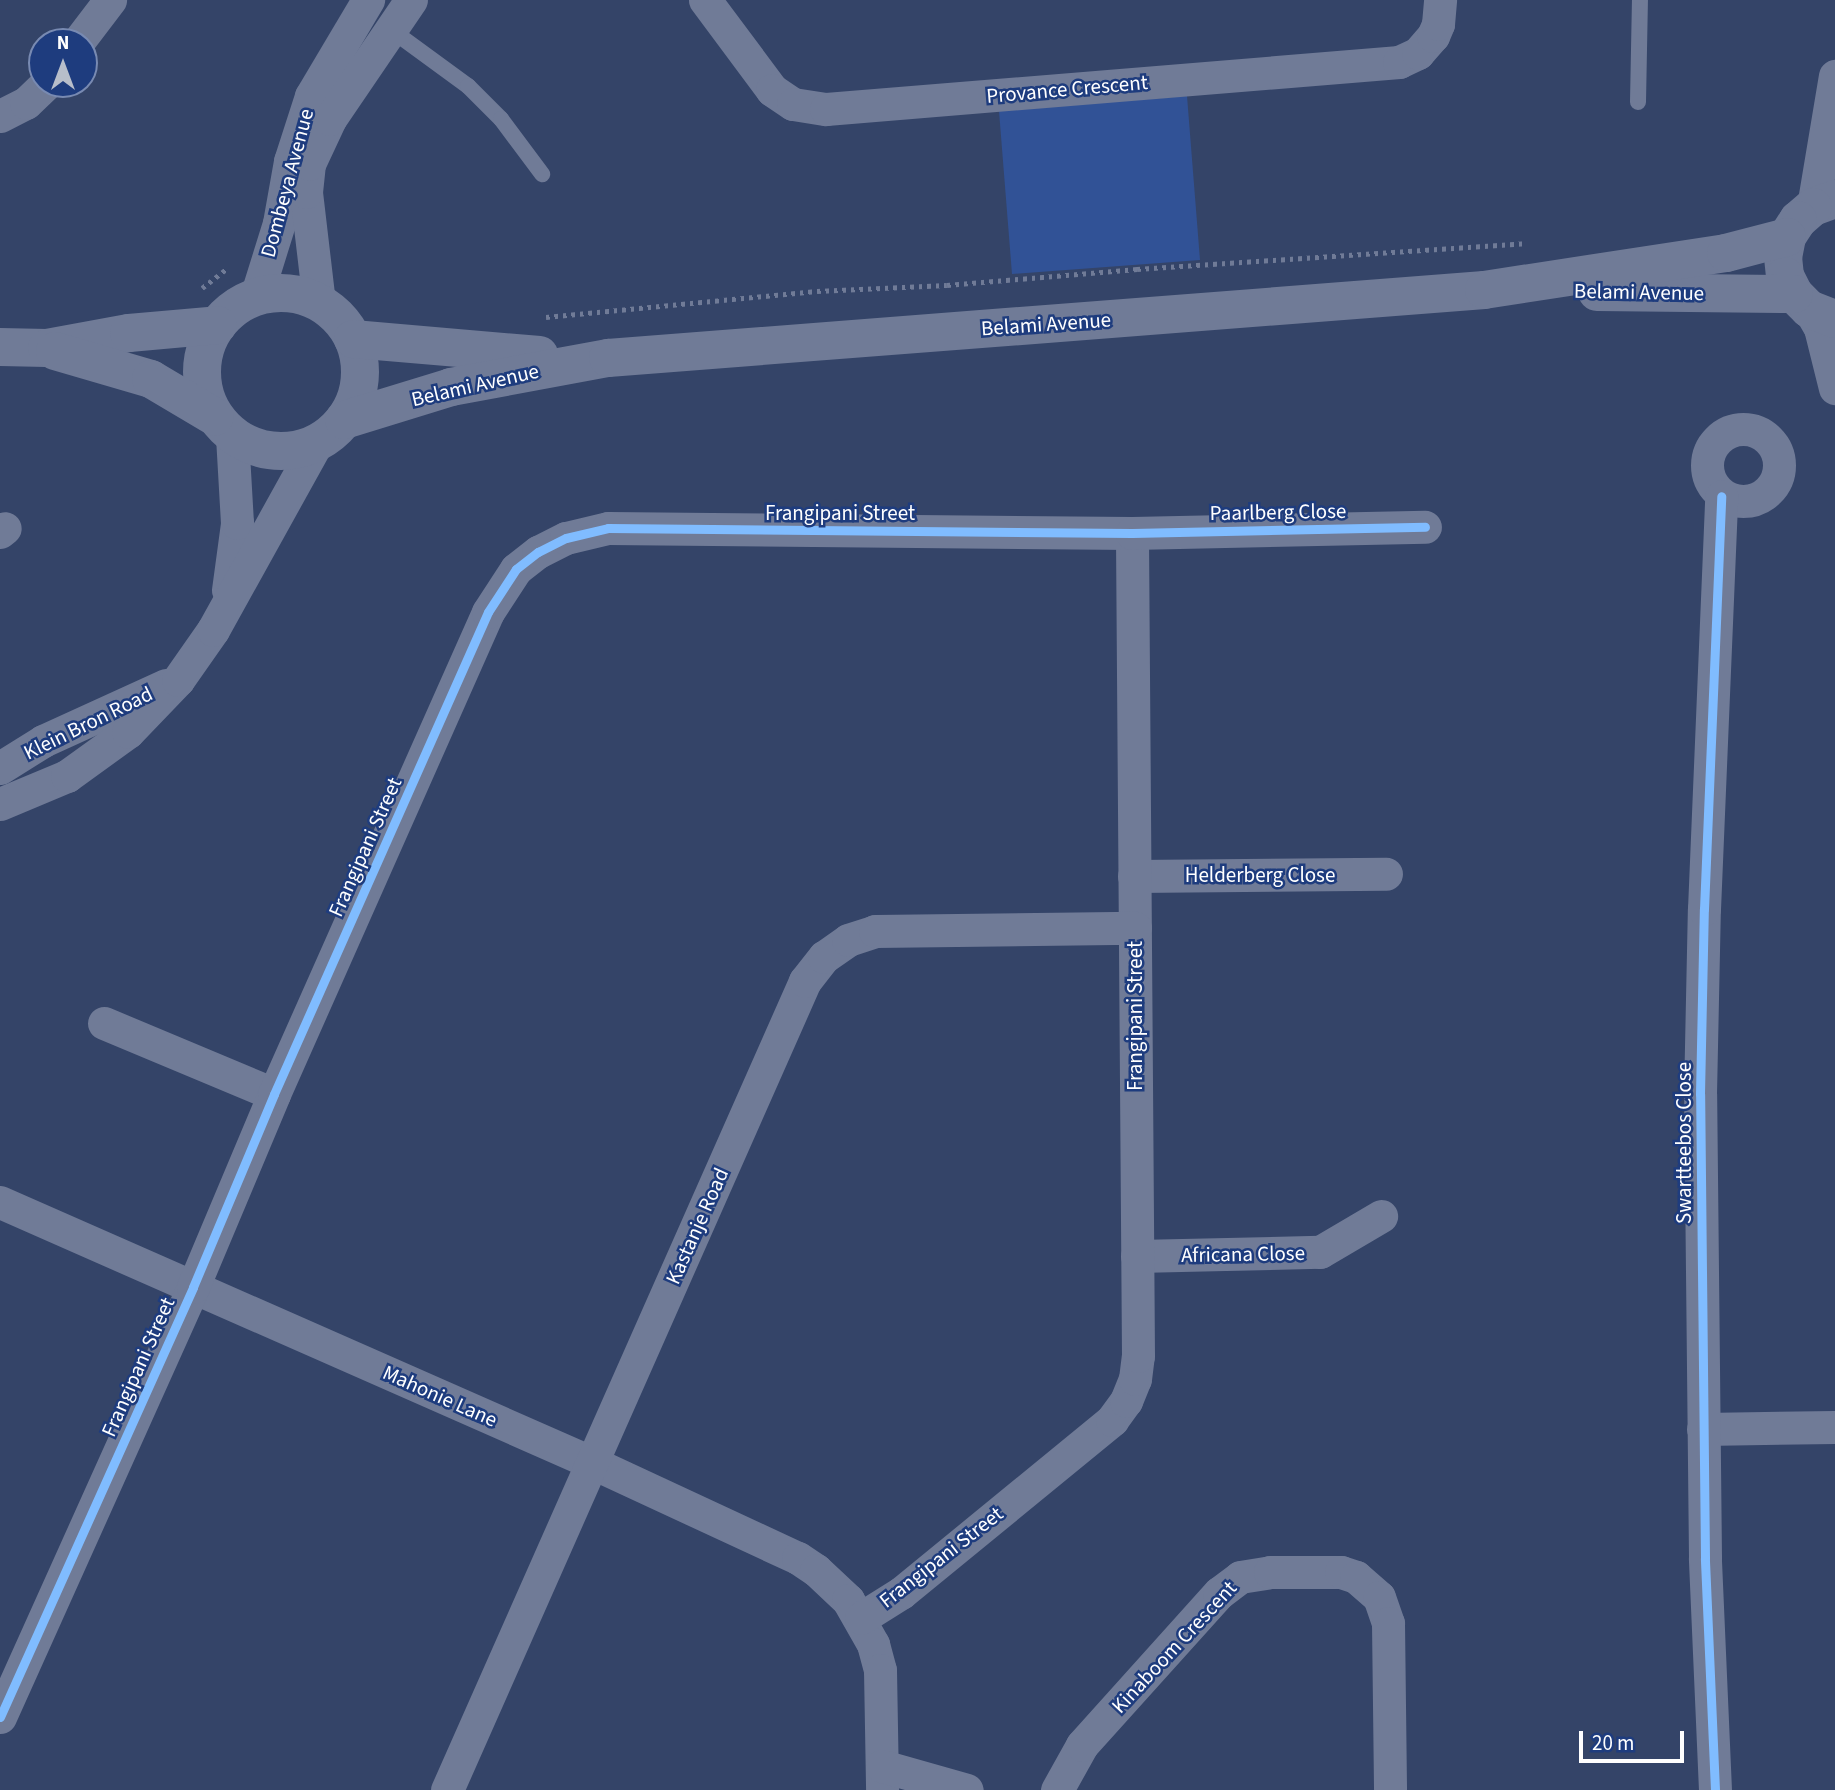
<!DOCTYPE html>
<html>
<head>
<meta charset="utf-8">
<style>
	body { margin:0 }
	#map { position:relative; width:1835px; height:1790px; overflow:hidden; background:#344468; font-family:"Source Sans 3",sans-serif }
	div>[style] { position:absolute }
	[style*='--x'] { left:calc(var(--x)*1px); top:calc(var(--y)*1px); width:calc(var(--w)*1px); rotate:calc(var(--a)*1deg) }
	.green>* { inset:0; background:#315296 }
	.path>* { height:4.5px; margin-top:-2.25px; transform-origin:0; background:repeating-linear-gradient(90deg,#707b97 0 3.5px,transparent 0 8.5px) }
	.service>* { height:16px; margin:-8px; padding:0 8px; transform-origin:8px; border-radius:8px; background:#707b97 }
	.minor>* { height:33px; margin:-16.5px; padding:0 16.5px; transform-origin:16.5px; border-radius:16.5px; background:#707b97 }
	.minor>.ring { margin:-16.5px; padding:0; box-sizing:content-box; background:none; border:33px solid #707b97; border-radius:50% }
	.tertiary>* { height:38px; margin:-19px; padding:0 19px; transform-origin:19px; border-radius:19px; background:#707b97 }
	.tertiary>.ring { margin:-19px; padding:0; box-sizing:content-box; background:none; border:38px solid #707b97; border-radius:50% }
	.cycleway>* { height:9px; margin:-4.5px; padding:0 4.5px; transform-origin:4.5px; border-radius:4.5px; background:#80bcff }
	span { translate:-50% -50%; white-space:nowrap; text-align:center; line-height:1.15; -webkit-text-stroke:5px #1e3c7e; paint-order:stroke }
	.street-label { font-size:21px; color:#fff }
	.north { position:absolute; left:28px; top:28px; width:70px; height:70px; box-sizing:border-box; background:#1e3c7e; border:2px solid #788ab2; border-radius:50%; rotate:0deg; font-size:19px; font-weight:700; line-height:28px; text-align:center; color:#fff }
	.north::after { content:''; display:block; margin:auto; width:24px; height:32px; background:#b8beca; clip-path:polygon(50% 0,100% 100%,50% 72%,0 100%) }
	.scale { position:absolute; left:1579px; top:1731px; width:105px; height:32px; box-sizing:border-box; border:4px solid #fff; border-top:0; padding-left:9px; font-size:21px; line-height:24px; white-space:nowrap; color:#fff; -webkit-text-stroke:5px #1e3c7e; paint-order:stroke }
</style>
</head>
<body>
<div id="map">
	<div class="green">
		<div style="clip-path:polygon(1187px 96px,1200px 260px,1012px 274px,999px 111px)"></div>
	</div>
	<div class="path">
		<div style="--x:202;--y:288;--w:33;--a:-38"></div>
		<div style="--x:546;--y:317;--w:272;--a:-5.5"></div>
		<div style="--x:817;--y:291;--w:130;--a:-2.6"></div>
		<div style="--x:947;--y:285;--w:191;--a:-4.8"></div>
		<div style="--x:1137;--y:269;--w:389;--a:-3.8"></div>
	</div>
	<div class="service">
		<div style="--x:390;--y:29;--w:97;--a:36.2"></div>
		<div style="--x:468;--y:86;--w:47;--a:45"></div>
		<div style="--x:501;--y:119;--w:69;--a:53.3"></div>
		<div style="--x:1638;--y:102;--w:102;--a:-88.9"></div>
	</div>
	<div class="minor">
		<div style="--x:705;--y:0;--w:112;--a:53.3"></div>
		<div style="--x:772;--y:90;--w:25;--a:34"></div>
		<div style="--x:793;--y:104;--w:33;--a:9"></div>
		<div style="--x:826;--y:109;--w:575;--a:-4.69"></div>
		<div style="--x:1399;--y:62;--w:21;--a:-25"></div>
		<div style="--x:1418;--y:53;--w:23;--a:-49"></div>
		<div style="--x:1433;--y:36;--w:13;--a:-67"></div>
		<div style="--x:1438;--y:24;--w:24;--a:-85"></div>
		<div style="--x:78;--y:42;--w:53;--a:-52.7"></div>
		<div style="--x:0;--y:116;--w:29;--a:-27"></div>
		<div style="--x:26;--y:103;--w:28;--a:-44"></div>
		<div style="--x:1813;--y:207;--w:133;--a:-80.5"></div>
		<div style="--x:256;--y:297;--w:77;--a:-72.7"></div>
		<div style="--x:279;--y:223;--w:63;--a:-79.9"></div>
		<div style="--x:290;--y:161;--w:68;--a:-72.1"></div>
		<div style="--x:311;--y:96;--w:112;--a:-59.3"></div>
		<div style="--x:319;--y:303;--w:112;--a:-96.7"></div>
		<div style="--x:306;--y:192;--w:28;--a:-84"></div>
		<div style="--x:309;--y:164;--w:50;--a:-65"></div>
		<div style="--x:330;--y:119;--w:144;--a:-55.8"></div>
		<div style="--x:1809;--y:309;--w:22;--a:60"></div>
		<div style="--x:1820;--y:328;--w:62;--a:76"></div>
		<div class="ring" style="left:1707px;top:429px;width:39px;height:39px"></div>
		<div style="--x:0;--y:532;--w:6;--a:-39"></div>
		<div style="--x:228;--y:590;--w:68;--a:-82.3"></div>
		<div style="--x:237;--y:523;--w:88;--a:-93.3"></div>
		<div style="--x:0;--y:768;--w:51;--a:-32.1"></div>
		<div style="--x:43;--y:741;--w:135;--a:-24.5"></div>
		<div style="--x:0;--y:804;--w:73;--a:-22.7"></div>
		<div style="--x:67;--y:776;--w:75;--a:-35.8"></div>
		<div style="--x:128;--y:732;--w:72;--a:-46.1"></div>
		<div style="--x:178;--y:680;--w:61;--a:-55"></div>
		<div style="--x:213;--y:630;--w:213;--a:-61"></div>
		<div style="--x:1134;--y:876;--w:252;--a:-0.5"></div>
		<div style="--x:104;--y:1023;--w:184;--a:22.7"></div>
		<div style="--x:0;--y:1202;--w:648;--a:23.76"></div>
		<div style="--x:593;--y:1463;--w:226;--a:24.9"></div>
		<div style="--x:798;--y:1558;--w:22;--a:34"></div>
		<div style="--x:816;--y:1570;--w:44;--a:43.2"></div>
		<div style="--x:848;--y:1600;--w:51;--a:60.4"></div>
		<div style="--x:873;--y:1644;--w:27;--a:75"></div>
		<div style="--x:880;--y:1670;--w:120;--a:89"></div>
		<div style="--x:1137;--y:1256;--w:183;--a:-1.3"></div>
		<div style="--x:1320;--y:1252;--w:71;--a:-30.5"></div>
		<div style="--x:1703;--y:1429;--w:132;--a:-0.9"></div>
		<div style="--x:861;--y:1618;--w:47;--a:-32"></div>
		<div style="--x:901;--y:1593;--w:273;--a:-39.3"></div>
		<div style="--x:1112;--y:1420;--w:24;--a:-54"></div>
		<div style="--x:1126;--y:1401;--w:24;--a:-68"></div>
		<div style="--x:1135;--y:1379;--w:23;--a:-83"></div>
		<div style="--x:1138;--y:1356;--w:823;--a:-90.42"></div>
		<div style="--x:0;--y:1717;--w:471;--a:-65.8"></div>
		<div style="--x:193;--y:1287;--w:209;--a:-67.2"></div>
		<div style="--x:274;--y:1094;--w:527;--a:-66.06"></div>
		<div style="--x:488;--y:612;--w:51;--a:-56.9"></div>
		<div style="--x:516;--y:569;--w:28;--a:-38"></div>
		<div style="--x:538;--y:552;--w:31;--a:-27"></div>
		<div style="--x:566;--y:538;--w:43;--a:-13.4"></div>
		<div style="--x:608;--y:528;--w:524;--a:0.55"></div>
		<div style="--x:1132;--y:533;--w:293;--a:-1.2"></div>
		<div style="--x:882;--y:1766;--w:88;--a:15.8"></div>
		<div style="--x:447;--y:1790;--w:885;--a:-66.13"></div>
		<div style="--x:805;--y:981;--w:31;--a:-52"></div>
		<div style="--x:824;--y:957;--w:29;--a:-35"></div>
		<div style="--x:848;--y:940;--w:28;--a:-18"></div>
		<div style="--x:875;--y:931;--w:260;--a:-0.7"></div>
		<div style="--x:1057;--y:1790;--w:51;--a:-60.9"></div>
		<div style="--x:1082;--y:1745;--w:205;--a:-48"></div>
		<div style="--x:1219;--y:1593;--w:26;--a:-37"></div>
		<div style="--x:1240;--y:1577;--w:30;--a:-9"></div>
		<div style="--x:1270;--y:1572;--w:71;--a:0"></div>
		<div style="--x:1341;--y:1572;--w:16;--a:18"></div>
		<div style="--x:1356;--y:1577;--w:30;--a:41"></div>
		<div style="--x:1379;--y:1597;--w:28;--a:71"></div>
		<div style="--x:1388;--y:1623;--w:167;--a:89.3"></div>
		<div style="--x:1715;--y:1790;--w:232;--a:-92.5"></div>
		<div style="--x:1705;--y:1558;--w:464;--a:-90.6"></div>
		<div style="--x:1700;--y:1094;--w:185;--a:-88.8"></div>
		<div style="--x:1704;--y:909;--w:413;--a:-87.6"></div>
	</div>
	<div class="tertiary">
		<div style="--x:1835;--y:199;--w:23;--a:160"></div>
		<div style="--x:1813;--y:207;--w:20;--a:139"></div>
		<div style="--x:1798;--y:220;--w:20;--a:123"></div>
		<div style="--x:1787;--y:237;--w:20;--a:101"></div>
		<div style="--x:1783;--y:257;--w:19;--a:84"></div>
		<div style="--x:1785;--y:276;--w:20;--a:63"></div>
		<div style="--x:1794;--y:294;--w:21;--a:45"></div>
		<div style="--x:1809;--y:309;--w:28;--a:21"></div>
		<div style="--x:1597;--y:292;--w:197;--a:0.6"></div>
		<div class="ring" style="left:202px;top:293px;width:120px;height:120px"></div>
		<div style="--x:353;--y:339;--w:187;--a:4.9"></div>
		<div style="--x:0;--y:347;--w:47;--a:1.2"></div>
		<div style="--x:47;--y:348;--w:83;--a:-10.4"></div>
		<div style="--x:129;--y:333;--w:89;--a:-5.1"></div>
		<div style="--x:55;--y:351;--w:100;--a:16.3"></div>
		<div style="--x:151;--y:379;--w:74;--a:30.7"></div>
		<div style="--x:344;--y:420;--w:112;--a:-17.1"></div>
		<div style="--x:451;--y:387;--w:160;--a:-10.5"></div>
		<div style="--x:608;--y:358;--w:879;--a:-4.44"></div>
		<div style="--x:1484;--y:290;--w:245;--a:-8.7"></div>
		<div style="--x:1726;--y:253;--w:63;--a:-14.7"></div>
	</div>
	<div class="cycleway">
		<div style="--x:0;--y:1717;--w:471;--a:-65.8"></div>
		<div style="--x:193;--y:1287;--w:209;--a:-67.2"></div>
		<div style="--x:274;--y:1094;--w:527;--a:-66.06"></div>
		<div style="--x:488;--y:612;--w:51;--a:-56.9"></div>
		<div style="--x:516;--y:569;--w:28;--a:-38"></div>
		<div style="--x:538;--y:552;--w:31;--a:-27"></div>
		<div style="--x:566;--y:538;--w:43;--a:-13.4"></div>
		<div style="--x:608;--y:528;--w:524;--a:0.55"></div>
		<div style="--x:1132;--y:533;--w:293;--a:-1.2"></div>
		<div style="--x:1715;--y:1790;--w:232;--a:-92.5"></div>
		<div style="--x:1705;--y:1558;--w:464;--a:-90.6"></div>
		<div style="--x:1700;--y:1094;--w:185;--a:-88.8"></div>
		<div style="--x:1704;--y:909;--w:413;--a:-87.6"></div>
	</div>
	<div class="street-label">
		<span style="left:1067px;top:89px;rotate:-5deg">Provance Crescent</span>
		<span style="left:287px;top:183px;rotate:-75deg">Dombeya Avenue</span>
		<span style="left:1639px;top:292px;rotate:1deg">Belami Avenue</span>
		<span style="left:1046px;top:324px;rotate:-4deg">Belami Avenue</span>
		<span style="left:475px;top:385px;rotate:-13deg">Belami Avenue</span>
		<span style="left:1278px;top:512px;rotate:-1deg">Paarlberg Close</span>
		<span style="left:840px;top:513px">Frangipani Street</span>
		<span style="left:88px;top:723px;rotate:-26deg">Klein Bron Road</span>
		<span style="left:365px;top:847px;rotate:-66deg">Frangipani Street</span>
		<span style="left:1260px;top:875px">Helderberg Close</span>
		<span style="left:1135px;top:1016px;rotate:-90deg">Frangipani Street</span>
		<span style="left:1684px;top:1143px;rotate:-90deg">Swartteebos Close</span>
		<span style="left:697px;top:1226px;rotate:-66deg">Kastanje Road</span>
		<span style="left:1243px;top:1254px;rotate:-1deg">Africana Close</span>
		<span style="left:138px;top:1367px;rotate:-66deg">Frangipani Street</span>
		<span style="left:440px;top:1396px;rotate:24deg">Mahonie Lane</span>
		<span style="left:941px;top:1557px;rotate:-38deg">Frangipani Street</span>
		<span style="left:1174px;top:1647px;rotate:-47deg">Kinaboom Crescent</span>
	</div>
	<div class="north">N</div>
	<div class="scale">20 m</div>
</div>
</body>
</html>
